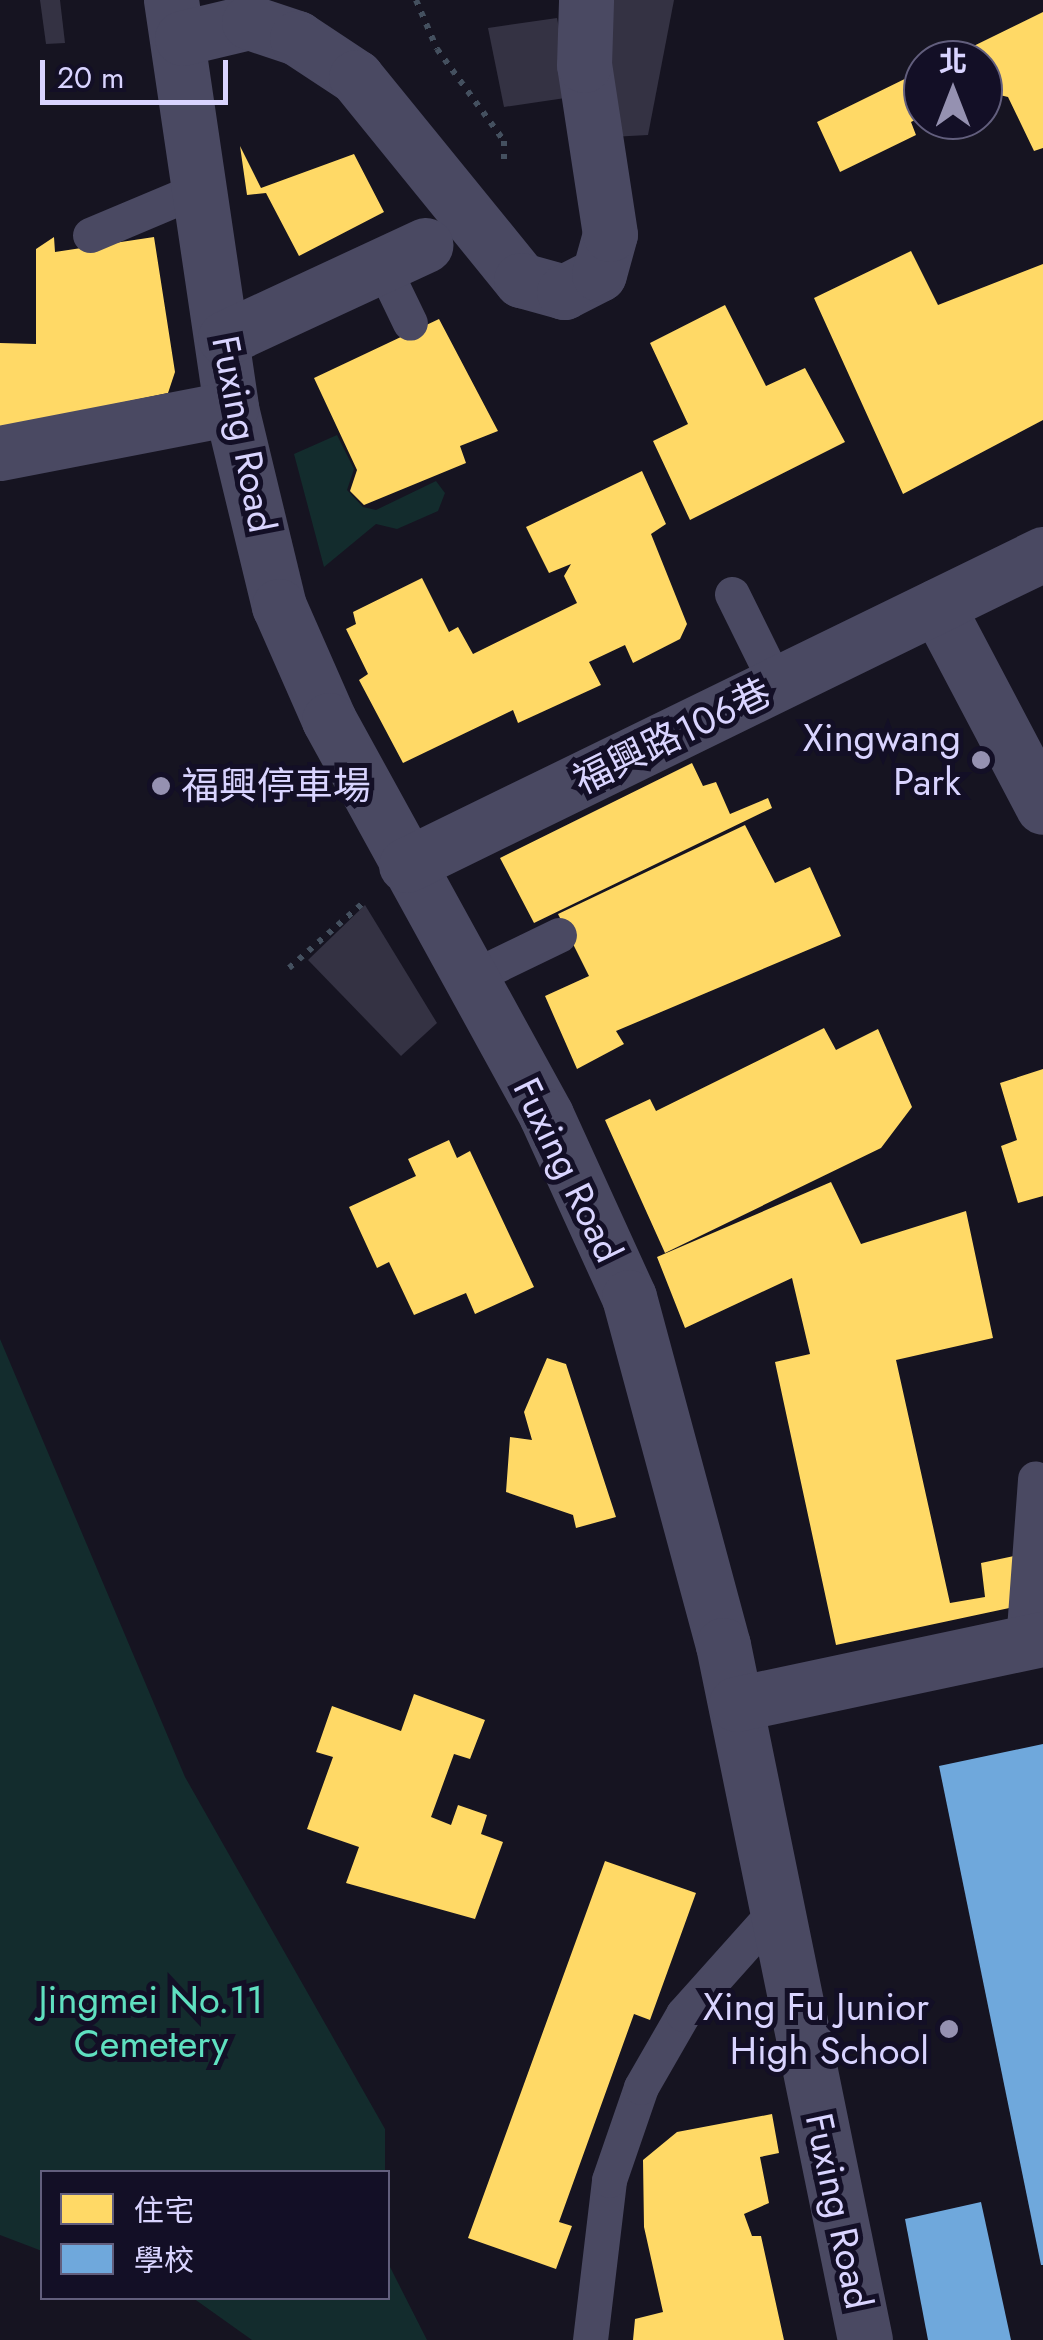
<!DOCTYPE html>
<html>
<head>
<meta charset="utf-8">
<style>
	body { margin:0 }
	#map { position:relative; width:1043px; height:2340px; overflow:hidden; background:#161421; font-family:Jost,"Noto Sans TC",sans-serif }
	div>[style] { position:absolute }
	[style*='--x'] { left:calc(var(--x)*1px); top:calc(var(--y)*1px); width:calc(var(--w)*1px); rotate:calc(var(--a)*1deg) }
	.green>* { inset:0; background:#132c2d }
	.homes>* { inset:0; background:#ffd966 }
	.schools>* { inset:0; background:#6fa8dc }
	.building>* { inset:0; background:#343243 }
	.path>* { height:6px; margin-top:-3px; transform-origin:0; background:repeating-linear-gradient(90deg,#44505f 0 5px,transparent 0 13px) }
	.service>* { height:35px; margin:-17.5px; padding:0 17.5px; transform-origin:17.5px; border-radius:17.5px; background:#4a4962 }
	.minor>* { height:55px; margin:-27.5px; padding:0 27.5px; transform-origin:27.5px; border-radius:27.5px; background:#4a4962 }
	.dots>* { width:28px; height:28px; translate:-50% -50%; box-sizing:border-box; border:5px solid #130f26; border-radius:50% }
	span { translate:-50% -50%; white-space:nowrap; text-align:center; line-height:1.15; -webkit-text-stroke:10px #130f26; paint-order:stroke }
	.street-label { font-size:38px; color:#d9d4ff }
	.poi-label { font-size:38px; color:#d9d4ff }
	.right { translate:-100% -50%; text-align:right }
	.left { translate:0 -50%; text-align:left }
	.park-label { font-size:38px; color:#5fe0c0 }
	.legend { position:absolute; left:40px; top:2170px; width:350px; height:130px; box-sizing:border-box; background:#130f26; border:2px solid #625e7d; margin:0; padding:12px 18px; list-style:none; font-size:30px; color:#d9d4ff }
	.legend li { display:flex; align-items:center; gap:20px; height:50px }
	.legend b { width:50px; border:2px solid #625e7d }
	.north { position:absolute; left:903px; top:40px; width:100px; height:100px; box-sizing:border-box; background:#130f26; border:2px solid #625e7d; border-radius:50%; rotate:0deg; font-size:28px; font-weight:700; line-height:40px; text-align:center; color:#d9d4ff }
	.north::after { content:''; display:block; margin:auto; width:35px; height:45px; background:#9591b1; clip-path:polygon(50% 0,100% 100%,50% 72%,0 100%) }
	.scale { position:absolute; left:40px; top:60px; width:188px; height:45px; box-sizing:border-box; border:5px solid #d9d4ff; border-top:0; padding-left:12px; font-size:30px; line-height:35px; white-space:nowrap; color:#d9d4ff; -webkit-text-stroke:8px #130f26; paint-order:stroke }
</style>
</head>
<body>
<div id="map">
	<div class="green">
		<div style="clip-path:polygon(337px 435px,354px 469px,347px 490px,363px 507px,376px 510px,436px 481px,445px 493px,438px 511px,397px 529px,376px 524px,324px 567px,294px 454px)"></div>
		<div style="clip-path:polygon(0 1339px,185px 1777px,385px 2129px,385px 2172px,42px 2172px,42px 2251px,0 2235px)"></div>
		<div style="clip-path:polygon(388px 2263px,427px 2340px,252px 2340px,193px 2298px,388px 2298px)"></div>
	</div>
	<div class="homes">
		<div style="clip-path:polygon(1043px 12px,1043px 148px,1034px 151px,1008px 97px,983px 91px,983px 60px,945px 60px)"></div>
		<div style="clip-path:polygon(923px 70px,923px 116px,911px 122px,916px 135px,840px 172px,817px 122px)"></div>
		<div style="clip-path:polygon(240px 146px,261px 188px,354px 154px,384px 212px,299px 256px,266px 193px,247px 195px)"></div>
		<div style="clip-path:polygon(54px 237px,55px 252px,154px 237px,175px 372px,168px 393px,0 428px,0 343px,36px 344px,36px 249px)"></div>
		<div style="clip-path:polygon(911px 251px,938px 305px,1043px 264px,1043px 420px,903px 494px,814px 298px)"></div>
		<div style="clip-path:polygon(725px 305px,766px 386px,805px 368px,845px 442px,690px 520px,653px 441px,688px 424px,650px 343px)"></div>
		<div style="clip-path:polygon(439px 319px,498px 431px,460px 446px,466px 463px,364px 505px,350px 491px,357px 470px,314px 378px)"></div>
		<div style="clip-path:polygon(642px 471px,666px 524px,651px 534px,687px 624px,680px 639px,633px 663px,625px 645px,589px 662px,601px 685px,518px 723px,513px 710px,403px 763px,359px 680px,368px 674px,346px 629px,356px 624px,353px 612px,422px 578px,449px 632px,458px 627px,473px 654px,577px 603px,564px 576px,571px 564px,549px 573px,526px 527px)"></div>
		<div style="clip-path:polygon(692px 763px,703px 786px,716px 782px,730px 814px,768px 798px,772px 808px,534px 923px,500px 858px)"></div>
		<div style="clip-path:polygon(745px 825px,775px 883px,810px 867px,841px 936px,616px 1031px,624px 1044px,577px 1069px,545px 996px,589px 976px,558px 914px)"></div>
		<div style="clip-path:polygon(824px 1028px,836px 1050px,878px 1029px,912px 1107px,881px 1148px,665px 1253px,605px 1120px,650px 1099px,656px 1111px)"></div>
		<div style="clip-path:polygon(1043px 1069px,1043px 1196px,1018px 1203px,1001px 1146px,1017px 1140px,1000px 1083px)"></div>
		<div style="clip-path:polygon(449px 1140px,457px 1158px,470px 1151px,534px 1287px,475px 1314px,466px 1293px,414px 1315px,389px 1262px,377px 1268px,349px 1207px,416px 1176px,408px 1159px)"></div>
		<div style="clip-path:polygon(831px 1182px,861px 1244px,966px 1211px,993px 1338px,896px 1360px,950px 1603px,985px 1597px,981px 1563px,1014px 1556px,1014px 1607px,836px 1645px,775px 1362px,810px 1354px,792px 1278px,685px 1328px,657px 1257px)"></div>
		<div style="clip-path:polygon(547px 1358px,566px 1364px,616px 1517px,576px 1528px,573px 1515px,506px 1492px,510px 1437px,532px 1440px,524px 1412px)"></div>
		<div style="clip-path:polygon(414px 1694px,485px 1720px,470px 1759px,454px 1754px,431px 1817px,451px 1825px,458px 1805px,487px 1815px,481px 1834px,503px 1842px,475px 1919px,346px 1883px,359px 1847px,307px 1829px,333px 1757px,316px 1752px,332px 1706px,401px 1731px)"></div>
		<div style="clip-path:polygon(605px 1861px,696px 1893px,650px 2020px,634px 2014px,559px 2222px,572px 2226px,556px 2269px,468px 2238px)"></div>
		<div style="clip-path:polygon(772px 2114px,779px 2153px,760px 2157px,769px 2203px,744px 2214px,752px 2236px,761px 2236px,784px 2340px,633px 2340px,635px 2319px,663px 2312px,644px 2227px,643px 2160px,677px 2132px)"></div>
	</div>
	<div class="schools">
		<div style="clip-path:polygon(1043px 1744px,1043px 2265px,1041px 2265px,939px 1766px)"></div>
		<div style="clip-path:polygon(981px 2202px,1011px 2340px,928px 2340px,905px 2219px)"></div>
	</div>
	<div class="building">
		<div style="clip-path:polygon(40px 0,60px 0,65px 43px,46px 44px)"></div>
		<div style="clip-path:polygon(602px 0,674px 0,648px 135px,611px 137px)"></div>
		<div style="clip-path:polygon(557px 18px,572px 97px,504px 107px,488px 28px)"></div>
		<div style="clip-path:polygon(365px 905px,437px 1023px,401px 1056px,308px 960px)"></div>
	</div>
	<div class="path">
		<div style="--x:416;--y:0;--w:53;--a:66.8"></div>
		<div style="--x:437;--y:49;--w:114;--a:53.9"></div>
		<div style="--x:504;--y:141;--w:19;--a:90"></div>
		<div style="--x:289;--y:968;--w:100;--a:-41.3"></div>
	</div>
	<div class="service">
		<div style="--x:90;--y:235;--w:124;--a:-22.8"></div>
		<div style="--x:382;--y:265;--w:64;--a:64.2"></div>
		<div style="--x:732;--y:594;--w:102;--a:63.7"></div>
		<div style="--x:468;--y:979;--w:101;--a:-25.8"></div>
		<div style="--x:1023;--y:1643;--w:165;--a:-85.8"></div>
		<div style="--x:590;--y:2340;--w:161;--a:-83.2"></div>
		<div style="--x:609;--y:2180;--w:98;--a:-71"></div>
		<div style="--x:641;--y:2087;--w:84;--a:-60.1"></div>
		<div style="--x:683;--y:2014;--w:141;--a:-48.2"></div>
	</div>
	<div class="minor">
		<div style="--x:171;--y:0;--w:412;--a:81.6"></div>
		<div style="--x:231;--y:408;--w:204;--a:76.4"></div>
		<div style="--x:279;--y:606;--w:124;--a:66.3"></div>
		<div style="--x:329;--y:720;--w:451;--a:61.2"></div>
		<div style="--x:546;--y:1115;--w:200;--a:65.5"></div>
		<div style="--x:629;--y:1297;--w:360;--a:74.9"></div>
		<div style="--x:723;--y:1645;--w:709;--a:78.45"></div>
		<div style="--x:182;--y:38;--w:69;--a:-13.4"></div>
		<div style="--x:249;--y:22;--w:51;--a:18.4"></div>
		<div style="--x:297;--y:38;--w:71;--a:33.5"></div>
		<div style="--x:356;--y:77;--w:262;--a:50.9"></div>
		<div style="--x:521;--y:280;--w:45;--a:15.6"></div>
		<div style="--x:564;--y:292;--w:39;--a:-27"></div>
		<div style="--x:599;--y:274;--w:41;--a:-74.6"></div>
		<div style="--x:610;--y:234;--w:171;--a:-98.7"></div>
		<div style="--x:584;--y:65;--w:65;--a:-88.2"></div>
		<div style="--x:225;--y:338;--w:221;--a:-24.9"></div>
		<div style="--x:0;--y:453;--w:235;--a:-11"></div>
		<div style="--x:937;--y:606;--w:227;--a:62.2"></div>
		<div style="--x:406;--y:865;--w:709;--a:-26.02"></div>
		<div style="--x:736;--y:1704;--w:314;--a:-12"></div>
	</div>
	<div class="dots">
		<div style="left:981px;top:760px;background:#9591b1"></div>
		<div style="left:161px;top:786px;background:#9591b1"></div>
		<div style="left:949px;top:2029px;background:#9591b1"></div>
	</div>
	<div class="street-label">
		<span style="left:244px;top:434px;rotate:79deg">Fuxing Road</span>
		<span style="left:672px;top:736px;rotate:-26deg">福興路106巷</span>
		<span style="left:568px;top:1170px;rotate:64deg">Fuxing Road</span>
		<span style="left:839px;top:2211px;rotate:78deg">Fuxing Road</span>
	</div>
	<div class="poi-label">
		<span class="right" style="left:961px;top:760px">Xingwang<br>Park</span>
		<span class="left" style="left:181px;top:786px">福興停車場</span>
		<span class="right" style="left:929px;top:2029px">Xing Fu Junior<br>High School</span>
	</div>
	<div class="park-label">
		<span style="left:151px;top:2022px">Jingmei No.11<br>Cemetery</span>
	</div>
	<ul class="legend">
	<li><b style="height:28px;background:#ffd966"></b>住宅</li>
	<li><b style="height:28px;background:#6fa8dc"></b>學校</li>
	</ul>
	<div class="north">北</div>
	<div class="scale">20 m</div>
</div>
</body>
</html>
